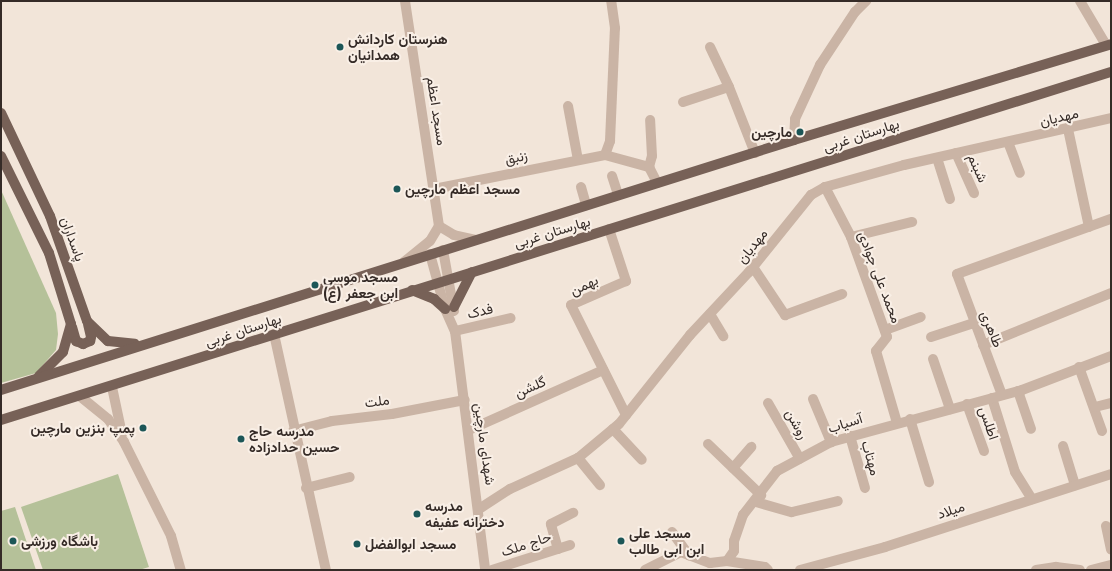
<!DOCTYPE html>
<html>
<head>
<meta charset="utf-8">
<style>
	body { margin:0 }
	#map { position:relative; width:1112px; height:571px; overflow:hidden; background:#f2e5d9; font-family:Jost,Vazirmatn,sans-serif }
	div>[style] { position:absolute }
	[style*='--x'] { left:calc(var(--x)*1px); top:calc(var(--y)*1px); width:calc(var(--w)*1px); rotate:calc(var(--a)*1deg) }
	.green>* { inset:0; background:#b5c199 }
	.minor>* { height:10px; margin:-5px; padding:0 5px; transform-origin:5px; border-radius:5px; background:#cab4a5 }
	.major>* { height:10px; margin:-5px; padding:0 5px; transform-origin:5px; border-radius:5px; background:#776157 }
	.dots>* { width:11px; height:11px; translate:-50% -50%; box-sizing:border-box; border:2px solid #f9efe6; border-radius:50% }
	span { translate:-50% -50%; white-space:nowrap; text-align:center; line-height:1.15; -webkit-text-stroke:4px #f9efe6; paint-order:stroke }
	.poi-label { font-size:14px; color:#352b27; font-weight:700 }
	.left { translate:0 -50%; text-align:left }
	.right { translate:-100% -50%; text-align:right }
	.street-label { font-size:14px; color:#352b27 }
	.frame { position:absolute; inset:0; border:2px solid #352b27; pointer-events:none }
</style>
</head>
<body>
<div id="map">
	<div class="green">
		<div style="clip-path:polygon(1px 190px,56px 313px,58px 334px,56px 350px,36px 373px,1px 383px)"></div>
		<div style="clip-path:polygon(118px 474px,149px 567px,139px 570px,43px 570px,21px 507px)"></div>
		<div style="clip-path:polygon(15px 507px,36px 570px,1px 570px,1px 511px)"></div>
	</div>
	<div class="minor">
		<div style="--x:1080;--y:1;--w:51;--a:59.4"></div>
		<div style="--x:710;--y:47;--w:44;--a:64.6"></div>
		<div style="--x:729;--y:87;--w:71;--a:68.5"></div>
		<div style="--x:683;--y:102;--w:48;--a:-18.1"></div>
		<div style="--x:568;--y:106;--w:55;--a:79.5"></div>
		<div style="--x:1068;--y:129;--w:100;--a:77.9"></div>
		<div style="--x:794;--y:140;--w:21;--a:-87"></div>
		<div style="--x:795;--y:119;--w:60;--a:-65.2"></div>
		<div style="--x:820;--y:65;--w:64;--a:-56.6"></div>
		<div style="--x:855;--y:12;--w:16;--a:-45"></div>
		<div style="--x:1008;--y:142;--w:33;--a:69"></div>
		<div style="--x:956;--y:153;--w:44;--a:65.8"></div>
		<div style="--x:605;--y:155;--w:15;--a:-70"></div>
		<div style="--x:610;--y:141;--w:113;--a:-87.5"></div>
		<div style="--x:615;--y:28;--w:27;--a:-98"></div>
		<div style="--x:937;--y:158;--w:43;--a:72.4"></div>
		<div style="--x:649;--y:167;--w:11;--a:-75"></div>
		<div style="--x:652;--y:156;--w:36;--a:-93"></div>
		<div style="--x:612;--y:176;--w:20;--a:72"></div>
		<div style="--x:581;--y:187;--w:19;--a:74"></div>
		<div style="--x:825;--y:187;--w:56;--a:62.5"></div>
		<div style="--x:851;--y:237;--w:106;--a:70.2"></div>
		<div style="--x:887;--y:337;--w:18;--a:128"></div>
		<div style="--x:876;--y:351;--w:75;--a:73.7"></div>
		<div style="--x:434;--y:189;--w:174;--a:-11.2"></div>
		<div style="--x:605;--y:155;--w:46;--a:15.3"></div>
		<div style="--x:649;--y:167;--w:18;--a:63"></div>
		<div style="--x:439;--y:226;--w:17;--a:31"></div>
		<div style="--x:454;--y:235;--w:22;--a:13"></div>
		<div style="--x:609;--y:229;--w:55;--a:71.9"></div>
		<div style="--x:626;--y:281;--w:60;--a:156.4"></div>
		<div style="--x:571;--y:305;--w:123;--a:63.4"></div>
		<div style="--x:851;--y:237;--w:63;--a:-13.8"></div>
		<div style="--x:443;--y:250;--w:62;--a:79.8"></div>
		<div style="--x:430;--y:254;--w:57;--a:74.7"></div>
		<div style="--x:445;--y:309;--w:24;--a:66"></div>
		<div style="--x:455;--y:331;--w:241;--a:82.8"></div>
		<div style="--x:404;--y:262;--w:33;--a:-39"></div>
		<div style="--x:430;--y:241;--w:17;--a:-59"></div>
		<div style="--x:439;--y:226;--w:228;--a:-98.6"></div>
		<div style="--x:753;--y:267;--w:58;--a:56.3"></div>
		<div style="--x:785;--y:315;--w:61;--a:-20.2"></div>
		<div style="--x:710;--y:314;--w:26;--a:59"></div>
		<div style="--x:885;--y:330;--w:38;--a:-20"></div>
		<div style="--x:455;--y:331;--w:57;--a:-13.1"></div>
		<div style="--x:274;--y:334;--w:242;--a:77.6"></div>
		<div style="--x:931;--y:337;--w:45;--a:-18"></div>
		<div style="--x:983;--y:345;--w:138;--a:-22.1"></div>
		<div style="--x:933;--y:359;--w:53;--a:71.2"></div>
		<div style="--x:1079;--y:367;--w:68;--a:70.2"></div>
		<div style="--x:112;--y:387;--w:48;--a:78"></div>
		<div style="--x:1018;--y:391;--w:40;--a:71.1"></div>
		<div style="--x:1002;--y:395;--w:129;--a:-110.4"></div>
		<div style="--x:957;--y:274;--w:164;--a:-19.7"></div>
		<div style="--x:81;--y:397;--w:35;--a:39"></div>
		<div style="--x:108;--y:419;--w:28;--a:55"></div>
		<div style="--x:124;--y:442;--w:105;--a:63.4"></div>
		<div style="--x:171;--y:536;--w:35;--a:74"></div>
		<div style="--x:992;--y:398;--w:77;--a:72.7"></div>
		<div style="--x:1015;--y:472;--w:32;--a:58"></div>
		<div style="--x:813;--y:399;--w:47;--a:67.3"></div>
		<div style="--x:768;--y:403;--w:64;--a:60.3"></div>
		<div style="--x:967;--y:404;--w:50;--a:70.1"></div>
		<div style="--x:1095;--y:407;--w:16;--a:-14"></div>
		<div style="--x:910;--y:419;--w:66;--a:73.2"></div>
		<div style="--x:613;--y:429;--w:42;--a:46.9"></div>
		<div style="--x:469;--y:430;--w:147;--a:-24.1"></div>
		<div style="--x:293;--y:431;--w:40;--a:-14.4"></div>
		<div style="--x:332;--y:421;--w:60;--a:-6.7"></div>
		<div style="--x:392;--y:414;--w:74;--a:-10.9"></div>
		<div style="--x:850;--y:436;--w:54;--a:73.9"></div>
		<div style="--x:708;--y:444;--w:74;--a:43.9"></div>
		<div style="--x:1063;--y:446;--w:41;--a:72.9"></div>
		<div style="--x:578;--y:458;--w:35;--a:51"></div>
		<div style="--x:733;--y:468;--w:28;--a:-49"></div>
		<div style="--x:306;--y:488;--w:45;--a:-14"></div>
		<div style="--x:756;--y:502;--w:37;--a:16"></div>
		<div style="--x:792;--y:512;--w:47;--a:-13.4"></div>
		<div style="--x:479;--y:509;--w:37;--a:-33"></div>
		<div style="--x:510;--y:489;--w:75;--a:-24.5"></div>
		<div style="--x:578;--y:458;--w:53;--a:-39.7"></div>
		<div style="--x:619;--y:424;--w:114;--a:-51.4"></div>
		<div style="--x:690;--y:335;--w:86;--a:-46.9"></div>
		<div style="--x:749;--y:272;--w:99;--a:-51.2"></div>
		<div style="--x:811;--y:195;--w:16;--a:-30"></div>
		<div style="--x:825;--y:187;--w:82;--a:-15.6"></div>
		<div style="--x:904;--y:165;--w:212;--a:-12.8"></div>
		<div style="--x:1106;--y:526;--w:24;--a:78"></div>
		<div style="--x:672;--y:532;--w:29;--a:54"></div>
		<div style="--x:558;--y:549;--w:26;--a:-106"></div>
		<div style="--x:551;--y:524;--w:25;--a:-27"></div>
		<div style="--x:727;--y:561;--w:38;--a:9"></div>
		<div style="--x:765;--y:567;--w:4;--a:45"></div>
		<div style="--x:492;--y:570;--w:82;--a:-17.8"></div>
		<div style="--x:645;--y:570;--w:40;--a:-26.6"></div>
		<div style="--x:681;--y:552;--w:31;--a:21"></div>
		<div style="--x:710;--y:563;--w:17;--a:-7"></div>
		<div style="--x:727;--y:561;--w:12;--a:-55"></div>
		<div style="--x:734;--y:551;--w:10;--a:-90"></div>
		<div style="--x:734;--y:541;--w:28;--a:-71"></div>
		<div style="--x:743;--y:515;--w:56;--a:-52.3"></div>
		<div style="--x:777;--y:471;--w:61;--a:-28.2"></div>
		<div style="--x:831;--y:442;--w:198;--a:-15.2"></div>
		<div style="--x:1022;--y:390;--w:95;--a:-20.9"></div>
		<div style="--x:800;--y:570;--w:88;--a:-15.1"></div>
		<div style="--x:885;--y:547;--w:237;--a:-17.9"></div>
		<div style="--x:1036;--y:570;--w:20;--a:-9"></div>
		<div style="--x:1056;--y:567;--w:24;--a:7"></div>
		<div style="--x:1091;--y:570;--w:21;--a:-14"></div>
	</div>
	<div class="major">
		<div style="--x:1;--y:113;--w:114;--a:64.6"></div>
		<div style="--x:50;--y:216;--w:111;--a:70.6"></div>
		<div style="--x:87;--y:321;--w:29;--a:44"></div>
		<div style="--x:108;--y:341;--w:27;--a:6"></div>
		<div style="--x:1;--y:156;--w:108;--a:63.7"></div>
		<div style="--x:49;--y:253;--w:74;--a:72.8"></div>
		<div style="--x:71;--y:324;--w:29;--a:106"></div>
		<div style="--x:63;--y:352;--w:34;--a:135"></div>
		<div style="--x:412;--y:290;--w:24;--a:22"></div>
		<div style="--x:434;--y:299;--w:15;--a:42"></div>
		<div style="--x:454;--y:307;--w:39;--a:-63"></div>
		<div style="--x:72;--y:327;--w:15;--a:74"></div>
		<div style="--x:76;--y:341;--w:8;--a:23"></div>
		<div style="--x:83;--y:344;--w:8;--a:-23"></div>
		<div style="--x:90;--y:341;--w:4;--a:-76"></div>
		<div style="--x:91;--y:337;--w:13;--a:-103"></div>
		<div style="--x:1;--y:390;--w:831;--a:-17.5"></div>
		<div style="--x:794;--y:140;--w:331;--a:-16.8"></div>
		<div style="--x:1;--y:420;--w:1163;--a:-17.41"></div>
	</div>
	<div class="dots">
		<div style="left:340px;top:47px;background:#1c5657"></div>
		<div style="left:800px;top:132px;background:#1c5657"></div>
		<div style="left:397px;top:189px;background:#1c5657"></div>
		<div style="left:315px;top:285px;background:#1c5657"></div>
		<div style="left:143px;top:428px;background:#1c5657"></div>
		<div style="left:241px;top:439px;background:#1c5657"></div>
		<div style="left:417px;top:514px;background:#1c5657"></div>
		<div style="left:13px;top:541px;background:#1c5657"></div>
		<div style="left:621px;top:541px;background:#1c5657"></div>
		<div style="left:357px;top:544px;background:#1c5657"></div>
	</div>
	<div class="poi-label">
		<span class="left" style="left:348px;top:47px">هنرستان کاردانش<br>همدانیان</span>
		<span class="right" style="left:792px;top:132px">مارچین</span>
		<span class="left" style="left:405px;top:189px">مسجد اعظم مارچین</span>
		<span class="left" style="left:323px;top:285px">مسجد موسی<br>ابن جعفر (ع)</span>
		<span class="right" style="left:135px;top:428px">پمپ بنزین مارچین</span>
		<span class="left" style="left:249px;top:439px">مدرسه حاج<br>حسین حدادزاده</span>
		<span class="left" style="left:425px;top:514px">مدرسه<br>دخترانه عفیفه</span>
		<span class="left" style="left:629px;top:541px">مسجد علی<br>ابن ابی طالب</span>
		<span class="left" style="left:21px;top:541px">باشگاه ورزشی</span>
		<span class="left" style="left:365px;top:544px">مسجد ابوالفضل</span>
	</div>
	<div class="street-label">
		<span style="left:437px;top:111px;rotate:81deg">مسجد اعظم</span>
		<span style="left:1059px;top:117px;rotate:-13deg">مهدیان</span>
		<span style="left:861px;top:135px;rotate:-18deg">بهارستان غربی</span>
		<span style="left:516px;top:157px;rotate:-12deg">زنبق</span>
		<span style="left:978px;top:168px;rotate:66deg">شبنم</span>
		<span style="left:552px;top:232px;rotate:-17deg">بهارستان غربی</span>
		<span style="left:73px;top:239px;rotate:70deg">پاسداران</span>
		<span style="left:752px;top:246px;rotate:-51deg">مهدیان</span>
		<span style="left:880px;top:277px;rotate:69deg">محمد علی جوادی</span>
		<span style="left:584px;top:285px;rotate:-25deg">بهمن</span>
		<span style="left:480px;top:311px;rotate:-13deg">فدک</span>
		<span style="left:992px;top:329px;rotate:68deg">طاهری</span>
		<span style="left:243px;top:330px;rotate:-18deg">بهارستان غربی</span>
		<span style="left:530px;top:387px;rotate:-24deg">گلشن</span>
		<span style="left:377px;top:401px;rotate:-7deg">ملت</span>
		<span style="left:845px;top:423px;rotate:-18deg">آسیاب</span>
		<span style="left:989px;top:423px;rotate:71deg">اطلس</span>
		<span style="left:797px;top:424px;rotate:61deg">روشن</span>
		<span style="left:485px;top:444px;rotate:82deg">شهدای مارچین</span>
		<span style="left:871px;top:458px;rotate:74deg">مهتاب</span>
		<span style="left:951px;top:510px;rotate:-18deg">میلاد</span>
		<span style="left:526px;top:544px;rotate:-18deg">حاج ملک</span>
	</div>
	<div class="frame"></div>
</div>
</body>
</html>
